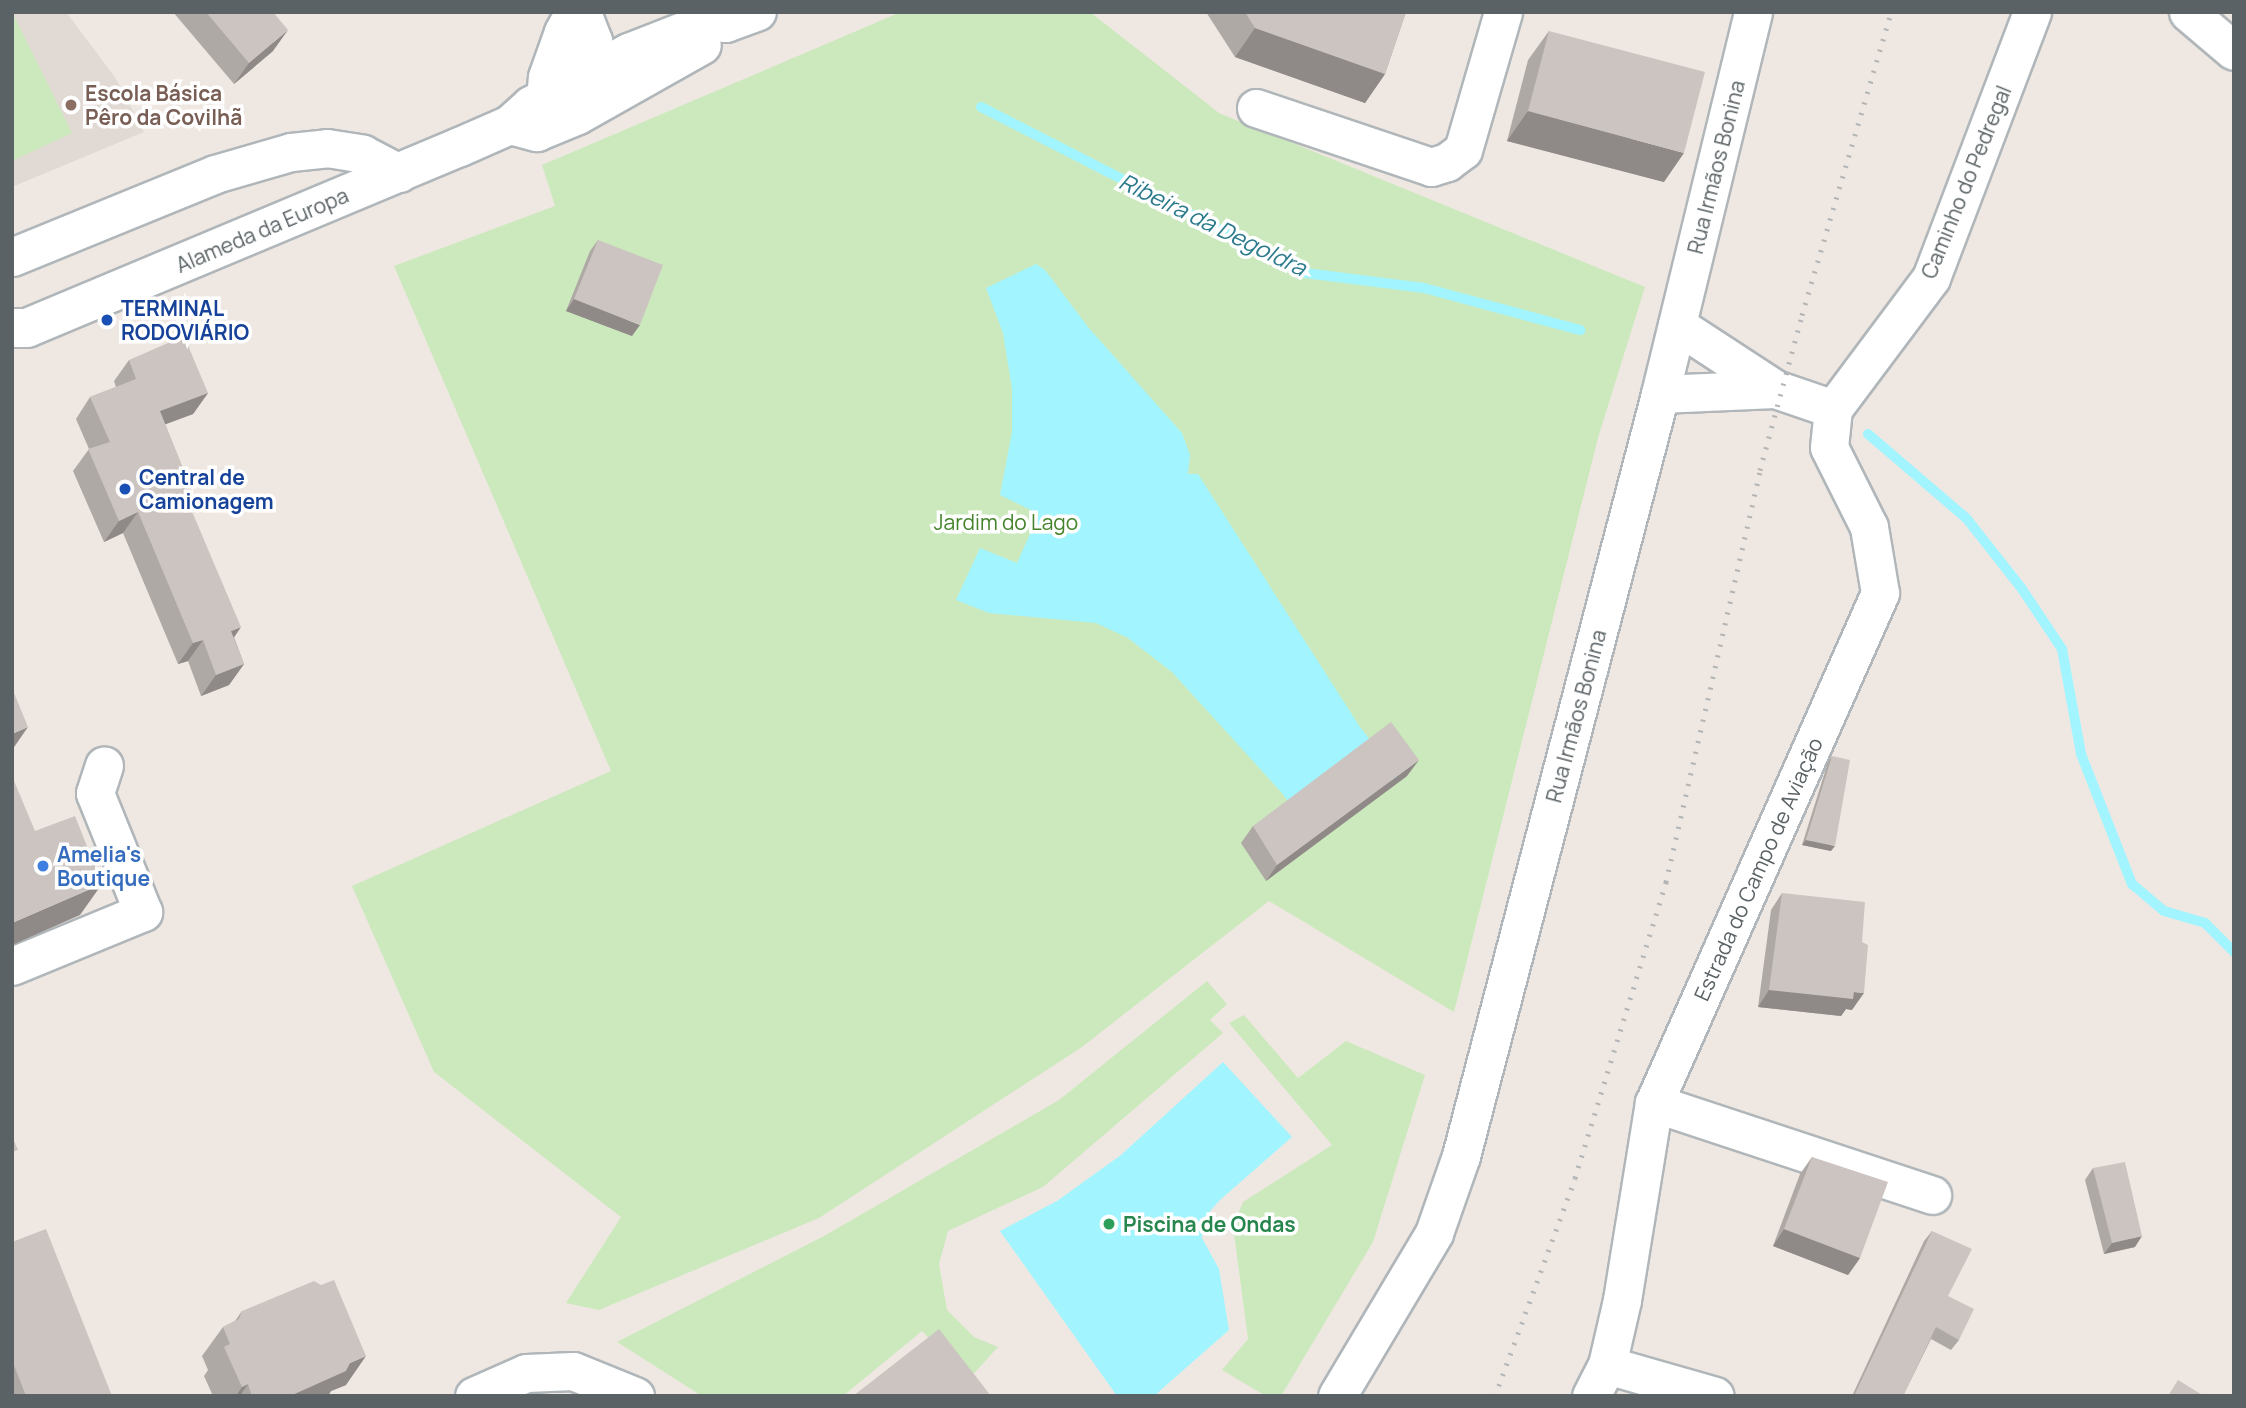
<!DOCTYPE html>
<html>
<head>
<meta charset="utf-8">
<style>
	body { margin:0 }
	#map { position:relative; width:2246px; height:1408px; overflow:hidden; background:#efe8e2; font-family:Manrope,sans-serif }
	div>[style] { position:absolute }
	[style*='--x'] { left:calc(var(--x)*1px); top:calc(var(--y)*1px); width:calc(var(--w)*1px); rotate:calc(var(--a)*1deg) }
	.education>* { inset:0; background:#e1d9d3 }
	.green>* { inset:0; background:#cbe9bc }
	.water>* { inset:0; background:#a2f5ff }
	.stream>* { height:10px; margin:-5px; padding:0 5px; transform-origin:5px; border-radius:5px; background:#a2f5ff }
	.roads { filter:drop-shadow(2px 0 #b0b6b9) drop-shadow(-2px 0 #b0b6b9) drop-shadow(0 2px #b0b6b9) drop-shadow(0 -2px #b0b6b9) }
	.street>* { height:37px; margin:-18.5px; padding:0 18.5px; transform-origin:18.5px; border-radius:18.5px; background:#fff }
	.secondary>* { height:38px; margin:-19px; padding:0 19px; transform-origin:19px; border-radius:19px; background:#fff }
	.rail>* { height:5px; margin-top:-2.5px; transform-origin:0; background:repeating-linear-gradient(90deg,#b2b3b4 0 2px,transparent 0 11px) }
	.wall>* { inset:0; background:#afa9a6 }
	.shaded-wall>* { inset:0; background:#8f8987 }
	.building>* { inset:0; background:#ccc4c1 }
	.dots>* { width:19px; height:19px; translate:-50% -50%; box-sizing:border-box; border:4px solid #fff; border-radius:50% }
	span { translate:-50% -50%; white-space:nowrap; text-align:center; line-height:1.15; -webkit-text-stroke:7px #fff; paint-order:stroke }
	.education-label { font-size:21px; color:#785e54; font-weight:700 }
	.left { translate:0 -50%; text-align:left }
	.street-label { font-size:21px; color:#5a6265 }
	.transit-label { font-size:21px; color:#164399; font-weight:700 }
	.park-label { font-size:21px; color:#44832b }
	.shop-label { font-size:21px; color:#366cbe; font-weight:700 }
	.leisure-label { font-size:21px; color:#27864d; font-weight:700 }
	.water-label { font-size:23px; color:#2b7b8c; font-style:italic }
	.frame { position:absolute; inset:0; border:14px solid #5a6265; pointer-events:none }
</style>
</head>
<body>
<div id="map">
	<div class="education">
		<div style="clip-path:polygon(12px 12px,66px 12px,115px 77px,144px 132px,12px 187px)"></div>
	</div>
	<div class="green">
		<div style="clip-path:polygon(12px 12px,72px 133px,12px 161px)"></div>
		<div style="clip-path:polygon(901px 12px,1090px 12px,1219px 113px,1645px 287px,1598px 438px,1454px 1012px,1269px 901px,1082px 1047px,819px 1218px,599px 1310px,566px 1303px,621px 1217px,434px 1072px,352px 886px,611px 771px,394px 266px,555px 206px,542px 165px)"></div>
		<div style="clip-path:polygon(1207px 981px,1227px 1004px,1210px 1020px,1223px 1033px,1043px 1187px,948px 1231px,939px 1264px,947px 1310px,974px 1337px,998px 1347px,968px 1380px,922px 1331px,843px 1396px,702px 1396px,617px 1342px,824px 1236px,1059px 1100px)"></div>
		<div style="clip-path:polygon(1244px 1015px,1298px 1078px,1346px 1041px,1425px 1075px,1373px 1242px,1281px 1396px,1266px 1396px,1222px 1370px,1248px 1339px,1233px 1226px,1243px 1202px,1332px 1145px,1229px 1023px)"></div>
	</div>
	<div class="water">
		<div style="clip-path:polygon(1036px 264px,1045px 270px,1088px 327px,1182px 433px,1190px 455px,1188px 474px,1198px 474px,1360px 727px,1401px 779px,1317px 841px,1282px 793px,1172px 672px,1128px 638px,1096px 623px,989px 613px,956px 600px,980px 548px,1017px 563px,1039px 514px,1000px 495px,1012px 432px,1012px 389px,1003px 333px,986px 288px)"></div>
		<div style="clip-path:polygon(1223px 1062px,1292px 1137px,1220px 1200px,1205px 1217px,1202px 1238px,1219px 1269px,1229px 1330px,1154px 1396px,1117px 1396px,1000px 1231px,1057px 1201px,1121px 1155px)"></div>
	</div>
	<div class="stream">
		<div style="--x:981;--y:107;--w:364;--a:27.1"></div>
		<div style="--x:1305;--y:273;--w:120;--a:7.2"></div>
		<div style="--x:1424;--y:288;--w:162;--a:15.1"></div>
		<div style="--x:1868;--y:434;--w:130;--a:40.6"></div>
		<div style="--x:1967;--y:519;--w:89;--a:51.8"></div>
		<div style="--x:2022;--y:589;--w:72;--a:56.3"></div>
		<div style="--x:2062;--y:649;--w:107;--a:79.7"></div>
		<div style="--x:2081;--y:754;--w:140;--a:68.6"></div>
		<div style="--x:2132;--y:884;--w:42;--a:40.2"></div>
		<div style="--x:2164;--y:911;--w:43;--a:16.3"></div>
		<div style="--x:2205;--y:923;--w:41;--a:45"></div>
	</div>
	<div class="roads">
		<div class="street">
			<div style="--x:2188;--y:12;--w:60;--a:40.3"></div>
			<div style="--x:582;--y:77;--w:38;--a:-73"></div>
			<div style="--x:593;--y:41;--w:31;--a:-111"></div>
			<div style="--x:545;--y:99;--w:22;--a:-85"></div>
			<div style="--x:547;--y:77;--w:48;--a:-70.4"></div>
			<div style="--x:563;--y:32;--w:23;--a:-61"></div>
			<div style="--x:1256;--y:108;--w:185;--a:18.6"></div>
			<div style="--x:1431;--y:167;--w:17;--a:-17"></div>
			<div style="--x:1447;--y:162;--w:20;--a:-37"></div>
			<div style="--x:1463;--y:150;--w:144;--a:-73.8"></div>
			<div style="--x:12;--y:257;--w:219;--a:-22.2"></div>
			<div style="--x:215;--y:174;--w:79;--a:-16.1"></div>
			<div style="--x:291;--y:152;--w:36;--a:-6"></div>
			<div style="--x:327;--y:148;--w:36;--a:9"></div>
			<div style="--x:363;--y:154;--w:41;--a:27.8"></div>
			<div style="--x:1677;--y:325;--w:117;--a:33.1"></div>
			<div style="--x:1775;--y:389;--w:61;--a:19"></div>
			<div style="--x:1660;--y:394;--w:115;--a:-2.5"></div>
			<div style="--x:1833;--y:409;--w:164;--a:-53.2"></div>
			<div style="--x:1931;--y:278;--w:285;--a:-69.2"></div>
			<div style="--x:12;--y:966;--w:142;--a:-22.4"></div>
			<div style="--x:143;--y:912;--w:128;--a:-112"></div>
			<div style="--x:95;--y:793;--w:29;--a:-72"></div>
			<div style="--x:1654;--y:1103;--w:293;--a:18.3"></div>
			<div style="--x:1607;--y:1365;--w:112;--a:16"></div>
			<div style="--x:474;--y:1396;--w:57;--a:-23.9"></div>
			<div style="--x:526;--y:1373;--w:47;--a:-2.4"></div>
			<div style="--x:573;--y:1371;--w:67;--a:22"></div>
			<div style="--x:1337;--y:1396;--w:190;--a:-59.2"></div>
			<div style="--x:1434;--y:1233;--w:82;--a:-70.7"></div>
			<div style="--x:1461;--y:1156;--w:788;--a:-75.36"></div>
			<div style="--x:1660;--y:394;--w:393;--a:-76.3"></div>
			<div style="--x:1591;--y:1396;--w:35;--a:-63"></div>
			<div style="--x:1607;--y:1365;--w:67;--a:-77"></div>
			<div style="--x:1622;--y:1300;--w:200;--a:-80.8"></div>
			<div style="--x:1654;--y:1103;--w:558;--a:-66.1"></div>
			<div style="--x:1880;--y:593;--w:67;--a:-99.5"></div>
			<div style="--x:1869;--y:527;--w:89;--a:-116.6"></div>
			<div style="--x:1829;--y:447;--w:38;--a:-84"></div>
		</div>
		<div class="secondary">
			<div style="--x:510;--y:125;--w:28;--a:15"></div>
			<div style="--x:537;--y:132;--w:44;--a:-22.5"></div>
			<div style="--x:578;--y:115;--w:142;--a:-29.4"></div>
			<div style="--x:12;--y:328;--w:15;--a:0"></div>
			<div style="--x:27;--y:328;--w:469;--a:-22.7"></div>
			<div style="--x:460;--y:147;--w:55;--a:-23.7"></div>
			<div style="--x:510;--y:125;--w:28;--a:-42"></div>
			<div style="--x:531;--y:106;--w:111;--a:-28.4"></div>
			<div style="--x:629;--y:53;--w:88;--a:-21.3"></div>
			<div style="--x:711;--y:21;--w:15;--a:8"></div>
			<div style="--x:726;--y:23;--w:33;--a:-20"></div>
		</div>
	</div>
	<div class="rail">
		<div style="--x:1495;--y:1396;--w:232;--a:-69.8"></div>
		<div style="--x:1575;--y:1178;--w:310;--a:-72.9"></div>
		<div style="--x:1666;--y:882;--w:423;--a:-77.1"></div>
		<div style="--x:1760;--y:470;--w:161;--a:-74.8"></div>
		<div style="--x:1802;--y:315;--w:316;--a:-73.6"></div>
	</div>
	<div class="wall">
		<div style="clip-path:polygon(173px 12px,273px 12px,273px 51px,234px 84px)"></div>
		<div style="clip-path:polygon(1206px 12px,1406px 12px,1385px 74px,1365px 103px,1235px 57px)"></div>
		<div style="clip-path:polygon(1549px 31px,1664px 182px,1507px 141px,1528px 60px)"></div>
		<div style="clip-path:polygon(598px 240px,632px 336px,566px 311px,590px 251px)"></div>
		<div style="clip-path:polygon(129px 360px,208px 393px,193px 414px,165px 424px,192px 491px,187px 499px,234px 637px,244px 664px,229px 685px,201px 696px,188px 661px,178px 664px,123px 533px,104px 542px,73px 471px,89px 449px,76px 419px,90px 397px,116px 387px,114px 381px)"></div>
		<div style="clip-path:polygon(1832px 756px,1831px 851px,1802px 845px,1828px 762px)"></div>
		<div style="clip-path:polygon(1407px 776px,1266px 881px,1241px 843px,1253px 826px)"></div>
		<div style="clip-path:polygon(1782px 893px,1852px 1010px,1846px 1009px,1841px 1016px,1758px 1007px,1771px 910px)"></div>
		<div style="clip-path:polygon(1812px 1157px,1860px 1258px,1848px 1275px,1773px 1246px,1800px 1174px)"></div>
		<div style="clip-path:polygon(2093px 1168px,2135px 1247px,2104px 1254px,2085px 1180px)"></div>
		<div style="clip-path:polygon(1932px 1231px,1959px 1340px,1951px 1350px,1931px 1339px,1903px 1396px,1852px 1396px,1924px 1241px)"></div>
		<div style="clip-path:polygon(12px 1242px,112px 1396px,12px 1396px)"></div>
		<div style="clip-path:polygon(242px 1311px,346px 1385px,331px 1391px,328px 1396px,213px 1396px,204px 1376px,208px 1370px,202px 1356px,223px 1327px,235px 1321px)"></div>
	</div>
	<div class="shaded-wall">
		<div style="clip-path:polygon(1255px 28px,1385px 74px,1365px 103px,1235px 57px)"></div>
		<div style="clip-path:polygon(288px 30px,273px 51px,234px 84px,249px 63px)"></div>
		<div style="clip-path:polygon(1528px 111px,1684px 153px,1664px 182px,1507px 141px)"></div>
		<div style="clip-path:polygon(574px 299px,640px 325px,632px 336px,566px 311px)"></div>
		<div style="clip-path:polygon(208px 393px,193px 414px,145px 432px,160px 411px)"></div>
		<div style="clip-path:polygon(192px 491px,178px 512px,185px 495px)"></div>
		<div style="clip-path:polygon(138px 512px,123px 533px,104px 542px,119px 521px)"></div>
		<div style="clip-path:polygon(241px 627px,227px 648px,231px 631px)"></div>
		<div style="clip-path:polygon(203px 640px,188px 661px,178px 664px,193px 643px)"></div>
		<div style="clip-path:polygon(244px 664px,229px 685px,201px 696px,216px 675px)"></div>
		<div style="clip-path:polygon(28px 727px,12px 750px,12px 734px)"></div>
		<div style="clip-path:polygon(1419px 760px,1407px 776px,1266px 881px,1277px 865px)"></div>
		<div style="clip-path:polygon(1806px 840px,1835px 846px,1831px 851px,1802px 845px)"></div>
		<div style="clip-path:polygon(102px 884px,80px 915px,12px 945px,12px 923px)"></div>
		<div style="clip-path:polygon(1769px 990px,1854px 992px,1864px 993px,1852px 1010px,1846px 1009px,1841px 1016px,1758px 1007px)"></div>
		<div style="clip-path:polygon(1784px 1229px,1860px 1258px,1848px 1275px,1773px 1246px)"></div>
		<div style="clip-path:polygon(2142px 1236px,2135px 1247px,2104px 1254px,2112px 1243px)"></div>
		<div style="clip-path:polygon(366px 1356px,346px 1385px,331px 1391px,328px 1396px,290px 1396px,350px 1363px)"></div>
		<div style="clip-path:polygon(248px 1384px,240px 1396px,236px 1396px,242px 1387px)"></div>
	</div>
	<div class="building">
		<div style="clip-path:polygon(206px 12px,273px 12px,288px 30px,249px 63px)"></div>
		<div style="clip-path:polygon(1245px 12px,1406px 12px,1385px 74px,1255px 28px)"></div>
		<div style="clip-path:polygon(1549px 31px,1705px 72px,1684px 153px,1528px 111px)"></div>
		<div style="clip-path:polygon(598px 240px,663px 265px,640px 325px,574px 299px)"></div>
		<div style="clip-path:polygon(184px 336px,208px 393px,160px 411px,192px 491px,185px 495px,241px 627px,231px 631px,244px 664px,216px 675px,203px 640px,193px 643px,138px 512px,119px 521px,88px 449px,110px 442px,90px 397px,136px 379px,129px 360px)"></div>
		<div style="clip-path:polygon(12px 688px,28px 727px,12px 734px)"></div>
		<div style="clip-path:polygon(1391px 722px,1419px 760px,1277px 865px,1253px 826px)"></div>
		<div style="clip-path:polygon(1832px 756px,1850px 760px,1835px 846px,1806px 840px)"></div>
		<div style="clip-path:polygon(12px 776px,35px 831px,75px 816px,102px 884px,12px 923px)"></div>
		<div style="clip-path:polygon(1782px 893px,1865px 902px,1862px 942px,1868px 945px,1864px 993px,1854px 992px,1853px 999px,1769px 990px)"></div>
		<div style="clip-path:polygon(12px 1136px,18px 1150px,12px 1152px)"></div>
		<div style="clip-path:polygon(1812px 1157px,1888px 1182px,1860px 1258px,1784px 1229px)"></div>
		<div style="clip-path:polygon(2125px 1162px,2142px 1236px,2112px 1243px,2093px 1168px)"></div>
		<div style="clip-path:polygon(46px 1229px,112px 1396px,26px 1396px,12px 1360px,12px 1242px)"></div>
		<div style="clip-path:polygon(1932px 1231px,1972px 1249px,1948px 1296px,1974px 1309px,1959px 1340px,1936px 1327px,1903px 1396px,1854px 1396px)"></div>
		<div style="clip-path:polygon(334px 1280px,366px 1356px,350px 1363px,346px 1371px,290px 1396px,252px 1396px,248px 1384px,242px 1387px,224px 1347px,230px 1344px,223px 1327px,239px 1319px,242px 1311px,314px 1281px,321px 1285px)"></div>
		<div style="clip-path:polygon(939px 1329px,991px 1396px,853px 1396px)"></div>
		<div style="clip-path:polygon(2178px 1380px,2204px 1396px,2168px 1396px)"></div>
	</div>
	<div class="dots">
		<div style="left:71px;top:105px;background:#8d6e63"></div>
		<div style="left:107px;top:320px;background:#1a4fb4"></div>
		<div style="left:125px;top:489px;background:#1a4fb4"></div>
		<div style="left:43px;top:866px;background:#3f7fe0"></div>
		<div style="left:1109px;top:1224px;background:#2e9e5b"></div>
	</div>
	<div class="education-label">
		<span class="left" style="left:85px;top:105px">Escola Básica<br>Pêro da Covilhã</span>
	</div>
	<div class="street-label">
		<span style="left:1716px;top:167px;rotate:-76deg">Rua Irmãos Bonina</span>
		<span style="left:1966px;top:182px;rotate:-68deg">Caminho do Pedregal</span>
		<span style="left:262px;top:230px;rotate:-23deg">Alameda da Europa</span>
		<span style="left:1576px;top:716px;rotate:-75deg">Rua Irmãos Bonina</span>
		<span style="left:1758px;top:869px;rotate:-66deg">Estrada do Campo de Aviação</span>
	</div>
	<div class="transit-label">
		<span class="left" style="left:121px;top:320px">TERMINAL<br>RODOVIÁRIO</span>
		<span class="left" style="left:139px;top:489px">Central de<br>Camionagem</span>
	</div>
	<div class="park-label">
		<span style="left:1006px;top:522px">Jardim do Lago</span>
	</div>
	<div class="shop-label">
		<span class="left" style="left:57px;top:866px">Amelia's<br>Boutique</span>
	</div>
	<div class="leisure-label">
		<span class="left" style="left:1123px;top:1224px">Piscina de Ondas</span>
	</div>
	<div class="water-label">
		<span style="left:1213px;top:224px;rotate:26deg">Ribeira da Degoldra</span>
	</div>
	<div class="frame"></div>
</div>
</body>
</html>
